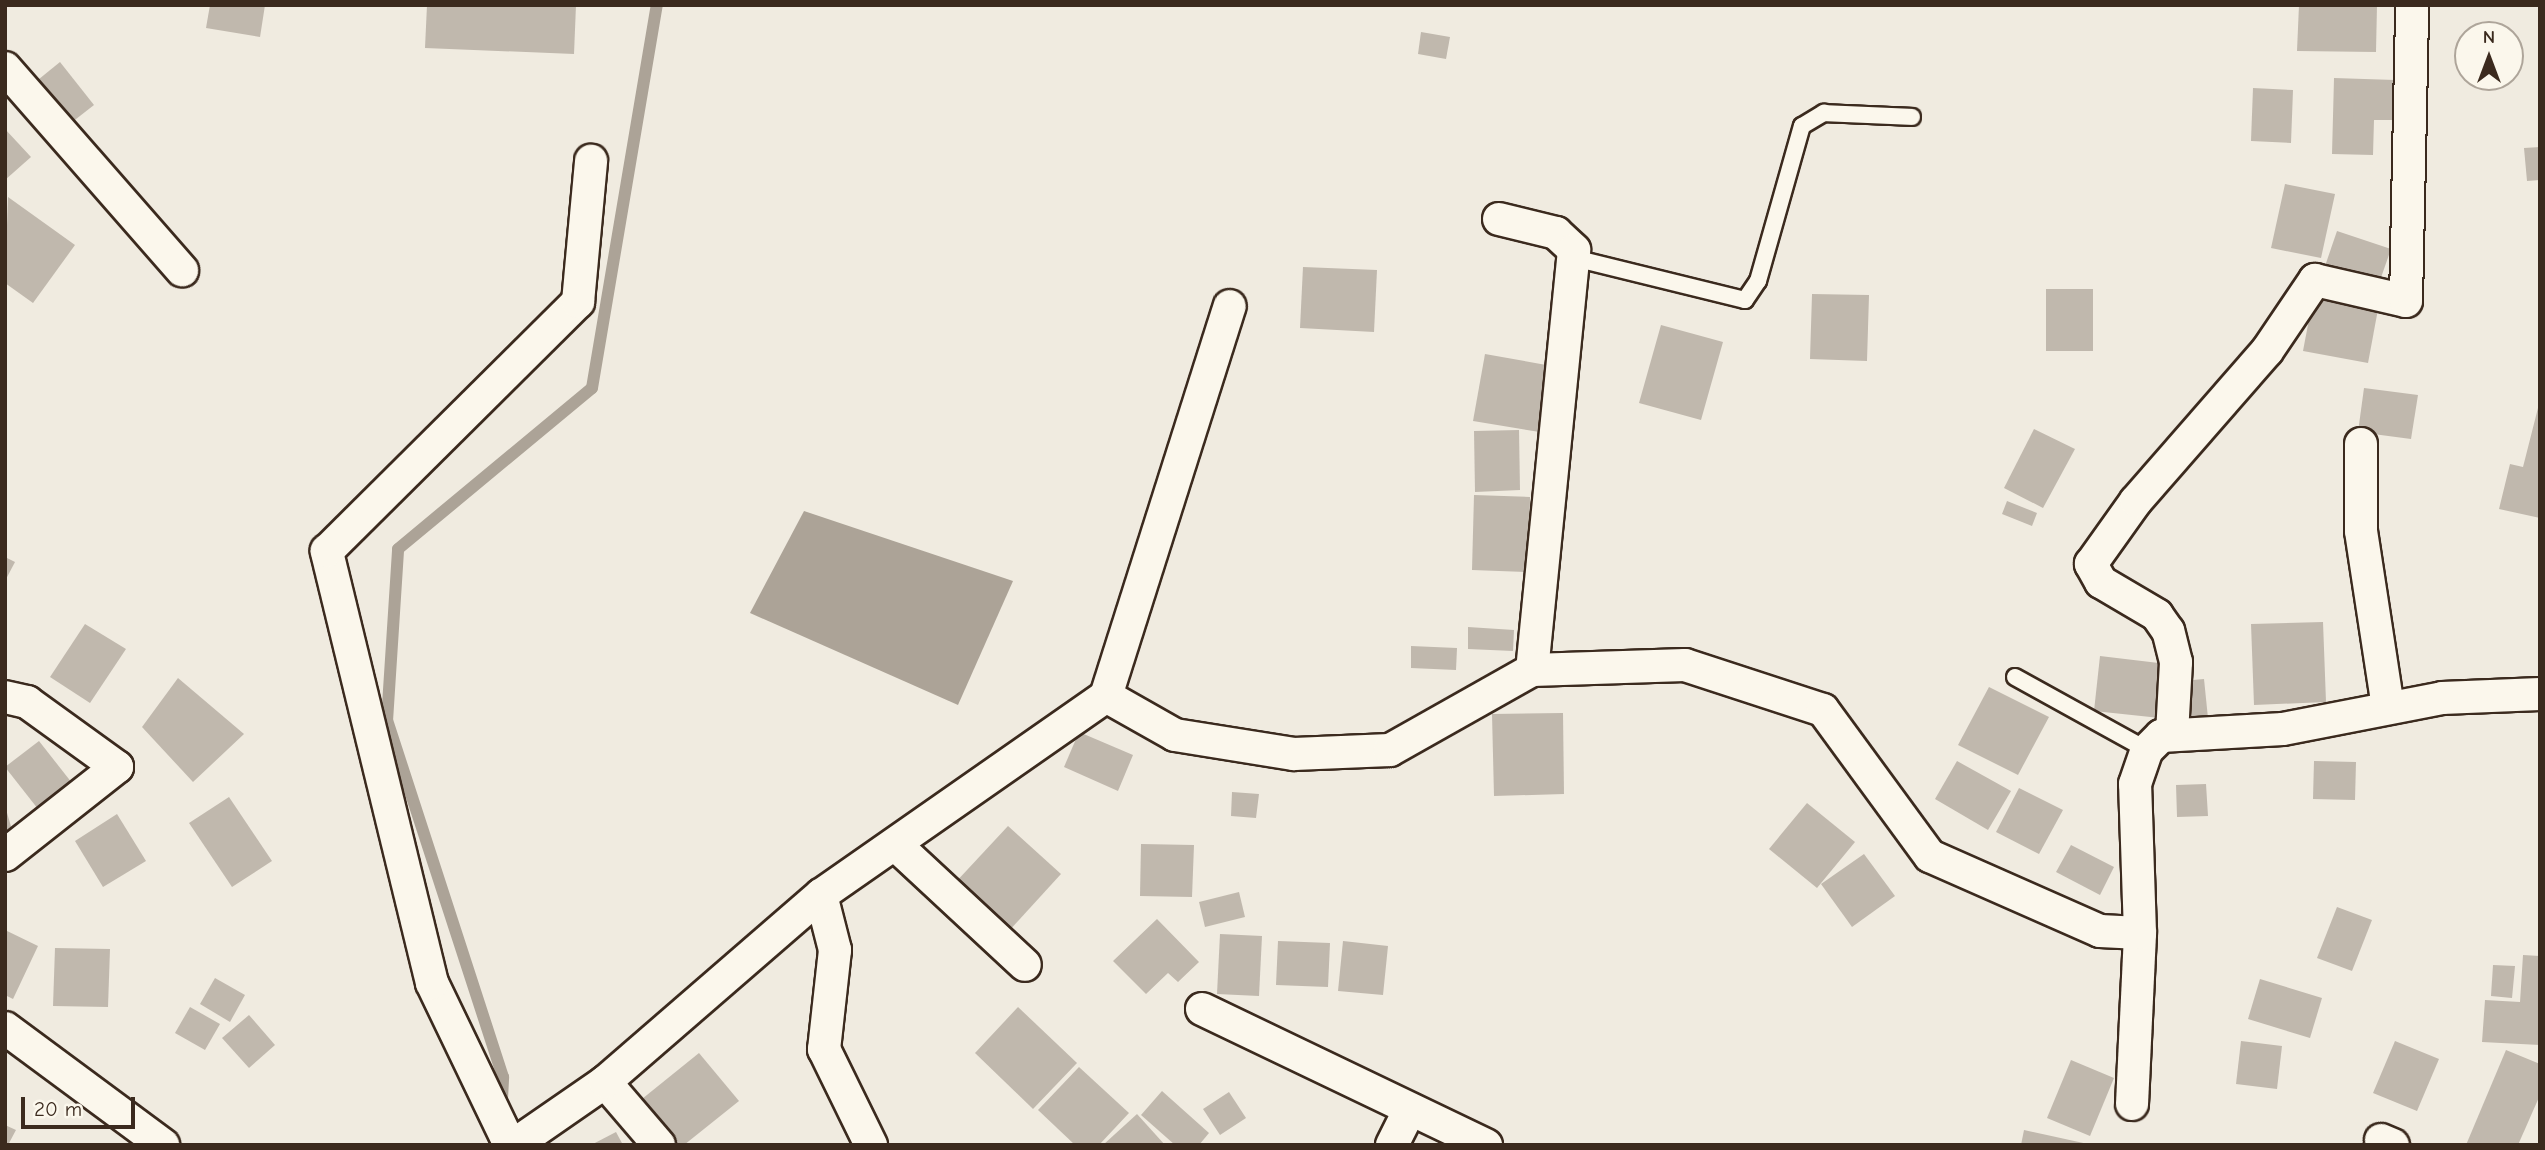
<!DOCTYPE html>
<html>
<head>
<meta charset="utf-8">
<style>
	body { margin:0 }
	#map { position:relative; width:2545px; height:1150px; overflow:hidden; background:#f0ebe0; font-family:"Comic Neue",sans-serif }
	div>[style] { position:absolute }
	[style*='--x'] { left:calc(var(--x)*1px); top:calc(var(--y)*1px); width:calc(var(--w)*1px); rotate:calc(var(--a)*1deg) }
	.water>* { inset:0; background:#aca397 }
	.stream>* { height:12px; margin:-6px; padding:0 6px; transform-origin:6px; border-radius:6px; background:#aca397 }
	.building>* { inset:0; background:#c0b8ad }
	.roads { filter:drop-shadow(2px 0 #3b2a1e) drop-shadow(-2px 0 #3b2a1e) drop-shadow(0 2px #3b2a1e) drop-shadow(0 -2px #3b2a1e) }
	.lane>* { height:16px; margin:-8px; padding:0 8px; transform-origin:8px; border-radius:8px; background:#fbf7ec }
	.street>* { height:32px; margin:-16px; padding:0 16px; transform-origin:16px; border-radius:16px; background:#fbf7ec }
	span { translate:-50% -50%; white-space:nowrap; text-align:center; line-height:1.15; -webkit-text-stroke:6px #fbf7ec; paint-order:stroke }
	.frame { position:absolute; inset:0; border:7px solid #3b2a1e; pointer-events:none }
	.north { position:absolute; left:2454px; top:21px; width:70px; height:70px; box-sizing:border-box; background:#fbf7ec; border:2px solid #aea59a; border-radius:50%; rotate:0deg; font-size:19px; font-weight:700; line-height:28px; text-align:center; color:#3b2a1e }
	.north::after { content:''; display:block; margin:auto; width:24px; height:32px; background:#3b2a1e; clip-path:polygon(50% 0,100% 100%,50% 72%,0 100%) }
	.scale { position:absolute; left:21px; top:1097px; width:114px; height:32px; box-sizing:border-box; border:4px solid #3b2a1e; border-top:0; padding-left:9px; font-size:21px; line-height:24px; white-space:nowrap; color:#3b2a1e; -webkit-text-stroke:5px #fbf7ec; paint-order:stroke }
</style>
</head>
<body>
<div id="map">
	<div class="water">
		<div style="clip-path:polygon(804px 511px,1013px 581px,958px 705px,750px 613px)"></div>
	</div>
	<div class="stream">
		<div style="--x:502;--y:1099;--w:22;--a:-87"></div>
		<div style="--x:503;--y:1077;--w:374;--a:-108"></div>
		<div style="--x:387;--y:721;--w:172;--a:-86.3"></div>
		<div style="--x:398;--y:549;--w:252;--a:-39.7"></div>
		<div style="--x:592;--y:388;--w:388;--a:-80.4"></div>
	</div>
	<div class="building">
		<div style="clip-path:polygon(210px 5px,265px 5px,260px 37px,206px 28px)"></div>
		<div style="clip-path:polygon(427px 5px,576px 5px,574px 54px,425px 48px)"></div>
		<div style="clip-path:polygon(2299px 5px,2377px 5px,2376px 52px,2297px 51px)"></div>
		<div style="clip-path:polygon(1421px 32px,1450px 37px,1446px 59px,1418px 54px)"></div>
		<div style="clip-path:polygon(60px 62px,94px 105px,62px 130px,28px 88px)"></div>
		<div style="clip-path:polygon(2334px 78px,2395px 80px,2394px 120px,2374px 120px,2373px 155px,2332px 154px)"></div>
		<div style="clip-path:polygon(2253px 88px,2293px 90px,2291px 143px,2251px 141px)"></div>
		<div style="clip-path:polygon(5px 129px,31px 157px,5px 180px)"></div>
		<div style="clip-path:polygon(2540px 147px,2540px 180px,2527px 181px,2524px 148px)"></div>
		<div style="clip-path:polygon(2285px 184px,2335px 194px,2321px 258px,2271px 248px)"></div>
		<div style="clip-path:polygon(8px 197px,75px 245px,33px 303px,5px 283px)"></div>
		<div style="clip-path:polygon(2337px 231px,2391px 249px,2377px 289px,2323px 272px)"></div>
		<div style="clip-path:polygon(1303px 267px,1377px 270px,1374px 332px,1300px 328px)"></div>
		<div style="clip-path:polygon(2046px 289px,2093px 289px,2093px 351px,2046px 351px)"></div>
		<div style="clip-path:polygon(2314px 293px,2379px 304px,2368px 363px,2303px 351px)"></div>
		<div style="clip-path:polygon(1812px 294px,1869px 295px,1867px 361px,1810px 359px)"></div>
		<div style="clip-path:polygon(1661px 325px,1723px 342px,1701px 420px,1639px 403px)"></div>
		<div style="clip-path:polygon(1485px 354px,1563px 368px,1552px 434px,1473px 421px)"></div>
		<div style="clip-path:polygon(2364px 388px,2418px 395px,2411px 439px,2358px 432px)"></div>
		<div style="clip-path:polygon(2540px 400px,2540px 518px,2499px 509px,2510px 464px,2523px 467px)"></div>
		<div style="clip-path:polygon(2034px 429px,2075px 449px,2043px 508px,2004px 488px)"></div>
		<div style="clip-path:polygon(1519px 430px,1520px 490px,1475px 492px,1474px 431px)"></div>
		<div style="clip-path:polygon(1474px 495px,1530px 497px,1529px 572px,1472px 570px)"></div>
		<div style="clip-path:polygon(2007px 501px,2037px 513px,2032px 526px,2002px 514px)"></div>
		<div style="clip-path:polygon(5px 557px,15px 562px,5px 581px)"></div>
		<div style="clip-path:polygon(2323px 622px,2326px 702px,2254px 705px,2251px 624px)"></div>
		<div style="clip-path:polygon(85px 624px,126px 649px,90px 703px,50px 677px)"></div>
		<div style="clip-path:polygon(1468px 627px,1514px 630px,1513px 651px,1468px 649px)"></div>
		<div style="clip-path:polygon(1411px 646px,1457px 648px,1456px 670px,1411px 668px)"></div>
		<div style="clip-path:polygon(2100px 656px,2167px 664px,2160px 718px,2094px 711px)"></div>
		<div style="clip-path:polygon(178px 678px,244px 734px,193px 782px,142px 727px)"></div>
		<div style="clip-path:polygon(2204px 679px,2209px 728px,2187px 730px,2182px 681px)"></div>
		<div style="clip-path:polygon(1989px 687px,2049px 717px,2018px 775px,1958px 745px)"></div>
		<div style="clip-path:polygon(1563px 713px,1564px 794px,1494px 796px,1492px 714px)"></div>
		<div style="clip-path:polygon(1079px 732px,1133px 755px,1118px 791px,1064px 767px)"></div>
		<div style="clip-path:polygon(39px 741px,72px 783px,38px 809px,5px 767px)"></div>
		<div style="clip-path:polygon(1957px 761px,2011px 791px,1988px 830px,1935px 799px)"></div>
		<div style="clip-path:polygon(2314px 761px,2356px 762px,2355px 800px,2313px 799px)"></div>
		<div style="clip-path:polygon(2206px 784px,2208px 816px,2177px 817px,2176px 785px)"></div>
		<div style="clip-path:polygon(2019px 788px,2063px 810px,2039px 854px,1996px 832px)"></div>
		<div style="clip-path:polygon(1232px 792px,1259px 794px,1256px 818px,1231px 816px)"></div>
		<div style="clip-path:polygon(229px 797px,272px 861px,232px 887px,189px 823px)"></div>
		<div style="clip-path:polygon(1807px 803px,1855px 842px,1817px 888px,1769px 849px)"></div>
		<div style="clip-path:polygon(5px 806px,15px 840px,5px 842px)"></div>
		<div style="clip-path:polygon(117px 814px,146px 861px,103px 887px,75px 841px)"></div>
		<div style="clip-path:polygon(1008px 826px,1061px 874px,1008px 932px,954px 884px)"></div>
		<div style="clip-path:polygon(1141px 844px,1194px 845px,1192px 897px,1140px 896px)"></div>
		<div style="clip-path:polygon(2071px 845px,2114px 867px,2100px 895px,2056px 872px)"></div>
		<div style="clip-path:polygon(1864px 854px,1895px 896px,1852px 927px,1821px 884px)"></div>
		<div style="clip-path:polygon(1239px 892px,1245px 917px,1205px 927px,1199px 902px)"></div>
		<div style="clip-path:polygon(2337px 907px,2372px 920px,2352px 971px,2317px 958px)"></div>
		<div style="clip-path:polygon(1157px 919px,1199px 962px,1178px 982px,1168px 973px,1146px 994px,1113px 961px)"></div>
		<div style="clip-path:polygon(5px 930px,38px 946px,13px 999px,5px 995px)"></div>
		<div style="clip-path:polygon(1220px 934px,1262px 936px,1259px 996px,1217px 994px)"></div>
		<div style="clip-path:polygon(1278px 941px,1330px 943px,1328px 987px,1276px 985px)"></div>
		<div style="clip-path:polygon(1343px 941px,1388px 946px,1383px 995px,1338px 991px)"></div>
		<div style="clip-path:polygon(55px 948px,110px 949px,108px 1007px,53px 1006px)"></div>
		<div style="clip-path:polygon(2523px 955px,2540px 956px,2540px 1045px,2482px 1042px,2485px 1000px,2520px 1002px)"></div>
		<div style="clip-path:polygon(2493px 965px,2515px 966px,2512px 998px,2491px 996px)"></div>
		<div style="clip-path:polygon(215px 978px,245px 995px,230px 1022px,200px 1004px)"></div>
		<div style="clip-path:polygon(2260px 979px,2322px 998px,2310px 1038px,2248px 1019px)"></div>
		<div style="clip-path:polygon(190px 1007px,220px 1024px,205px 1050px,175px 1033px)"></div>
		<div style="clip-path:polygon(1018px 1007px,1077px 1063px,1033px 1109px,975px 1053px)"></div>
		<div style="clip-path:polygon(249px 1015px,275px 1045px,249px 1068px,222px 1038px)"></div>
		<div style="clip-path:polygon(2241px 1041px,2282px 1046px,2277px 1089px,2236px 1084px)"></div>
		<div style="clip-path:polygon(2395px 1041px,2439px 1059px,2417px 1111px,2373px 1093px)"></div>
		<div style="clip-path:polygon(2506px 1050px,2540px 1064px,2540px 1095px,2518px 1145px,2466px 1145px)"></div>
		<div style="clip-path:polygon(699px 1053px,739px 1101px,684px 1145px,671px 1145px,637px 1103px)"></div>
		<div style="clip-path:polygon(2071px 1060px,2114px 1078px,2090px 1136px,2047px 1118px)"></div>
		<div style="clip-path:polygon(1079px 1067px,1129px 1113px,1099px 1145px,1075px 1145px,1038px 1110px)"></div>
		<div style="clip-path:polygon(1162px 1091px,1209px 1133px,1199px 1145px,1175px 1145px,1141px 1115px)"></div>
		<div style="clip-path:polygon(1229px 1092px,1246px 1118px,1220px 1135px,1203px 1109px)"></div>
		<div style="clip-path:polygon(1137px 1114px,1165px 1145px,1103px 1145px)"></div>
		<div style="clip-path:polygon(5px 1125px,16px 1130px,8px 1145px,5px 1145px)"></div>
		<div style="clip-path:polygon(2024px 1130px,2088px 1144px,2088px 1145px,2021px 1145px)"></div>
		<div style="clip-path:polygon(616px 1132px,623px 1145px,591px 1145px)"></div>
	</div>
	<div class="roads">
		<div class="lane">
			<div style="--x:1574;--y:258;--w:176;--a:13.8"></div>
			<div style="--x:1745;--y:300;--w:23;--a:-56"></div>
			<div style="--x:1758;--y:281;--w:161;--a:-74.2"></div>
			<div style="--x:1802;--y:126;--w:26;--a:-31"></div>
			<div style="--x:1824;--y:113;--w:88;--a:2.6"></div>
			<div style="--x:2015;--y:677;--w:151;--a:28.9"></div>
		</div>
		<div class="street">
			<div style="--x:5;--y:68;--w:269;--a:48.8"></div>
			<div style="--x:1499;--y:219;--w:59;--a:13.8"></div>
			<div style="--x:1556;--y:233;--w:25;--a:43"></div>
			<div style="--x:1574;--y:250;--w:422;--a:95.7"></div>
			<div style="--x:2361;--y:444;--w:87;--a:90"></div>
			<div style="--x:2361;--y:531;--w:178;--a:81.3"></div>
			<div style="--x:1106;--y:696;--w:409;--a:-72.4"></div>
			<div style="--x:5;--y:697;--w:23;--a:13"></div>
			<div style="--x:27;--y:702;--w:111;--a:35.8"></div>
			<div style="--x:117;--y:767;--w:142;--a:141.8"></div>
			<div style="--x:2172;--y:734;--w:72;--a:-86.8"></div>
			<div style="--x:2176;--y:662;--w:32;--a:-104"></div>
			<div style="--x:2168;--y:631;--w:19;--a:-125"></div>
			<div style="--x:2157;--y:615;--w:65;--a:-149.5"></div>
			<div style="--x:2101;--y:582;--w:21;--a:-119"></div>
			<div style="--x:2091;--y:564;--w:77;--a:-54.5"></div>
			<div style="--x:2136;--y:501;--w:199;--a:-48.9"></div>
			<div style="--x:2267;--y:351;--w:86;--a:-55.9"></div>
			<div style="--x:2315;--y:280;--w:93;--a:13"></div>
			<div style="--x:2406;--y:301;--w:296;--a:-88.8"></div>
			<div style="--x:898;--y:847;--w:173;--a:42.9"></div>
			<div style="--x:821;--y:895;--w:57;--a:75.7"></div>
			<div style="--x:835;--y:950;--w:100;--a:96.3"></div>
			<div style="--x:824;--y:1049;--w:107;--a:63.9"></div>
			<div style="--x:1202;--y:1009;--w:315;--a:25.6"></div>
			<div style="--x:5;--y:1028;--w:197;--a:36.5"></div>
			<div style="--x:605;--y:1082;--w:83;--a:49.4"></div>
			<div style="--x:2132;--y:1104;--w:171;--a:-87.3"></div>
			<div style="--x:2381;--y:1140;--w:13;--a:23"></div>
			<div style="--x:510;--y:1145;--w:180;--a:-115.7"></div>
			<div style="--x:432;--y:983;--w:445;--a:-103.7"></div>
			<div style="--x:327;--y:551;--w:354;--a:-44.8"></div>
			<div style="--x:578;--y:302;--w:142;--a:-84.7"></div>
			<div style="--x:514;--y:1145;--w:111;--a:-34.7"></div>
			<div style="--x:605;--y:1082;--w:286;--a:-40.9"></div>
			<div style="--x:821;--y:895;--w:348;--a:-34.9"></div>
			<div style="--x:1106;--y:696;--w:79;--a:29.5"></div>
			<div style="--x:1175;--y:735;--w:121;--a:9.1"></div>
			<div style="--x:1294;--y:754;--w:96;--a:-2.4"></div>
			<div style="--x:1390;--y:750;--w:163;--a:-29.4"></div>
			<div style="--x:1532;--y:670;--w:153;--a:-1.9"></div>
			<div style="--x:1685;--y:665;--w:145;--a:18.1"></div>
			<div style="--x:1823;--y:710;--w:181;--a:53.8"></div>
			<div style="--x:1930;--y:856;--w:186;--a:23.8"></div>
			<div style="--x:2100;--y:931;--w:40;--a:2.9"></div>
			<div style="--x:2140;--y:933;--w:149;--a:-91.9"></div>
			<div style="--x:2135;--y:784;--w:36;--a:-71"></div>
			<div style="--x:2147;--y:750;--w:20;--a:-45"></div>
			<div style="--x:2161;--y:736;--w:122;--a:-3.3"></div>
			<div style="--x:2283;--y:729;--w:162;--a:-11"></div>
			<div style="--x:2442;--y:698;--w:98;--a:-2.3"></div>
			<div style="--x:1392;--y:1145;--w:40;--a:-63.4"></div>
		</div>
	</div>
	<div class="frame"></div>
	<div class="north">N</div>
	<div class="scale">20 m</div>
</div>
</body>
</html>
